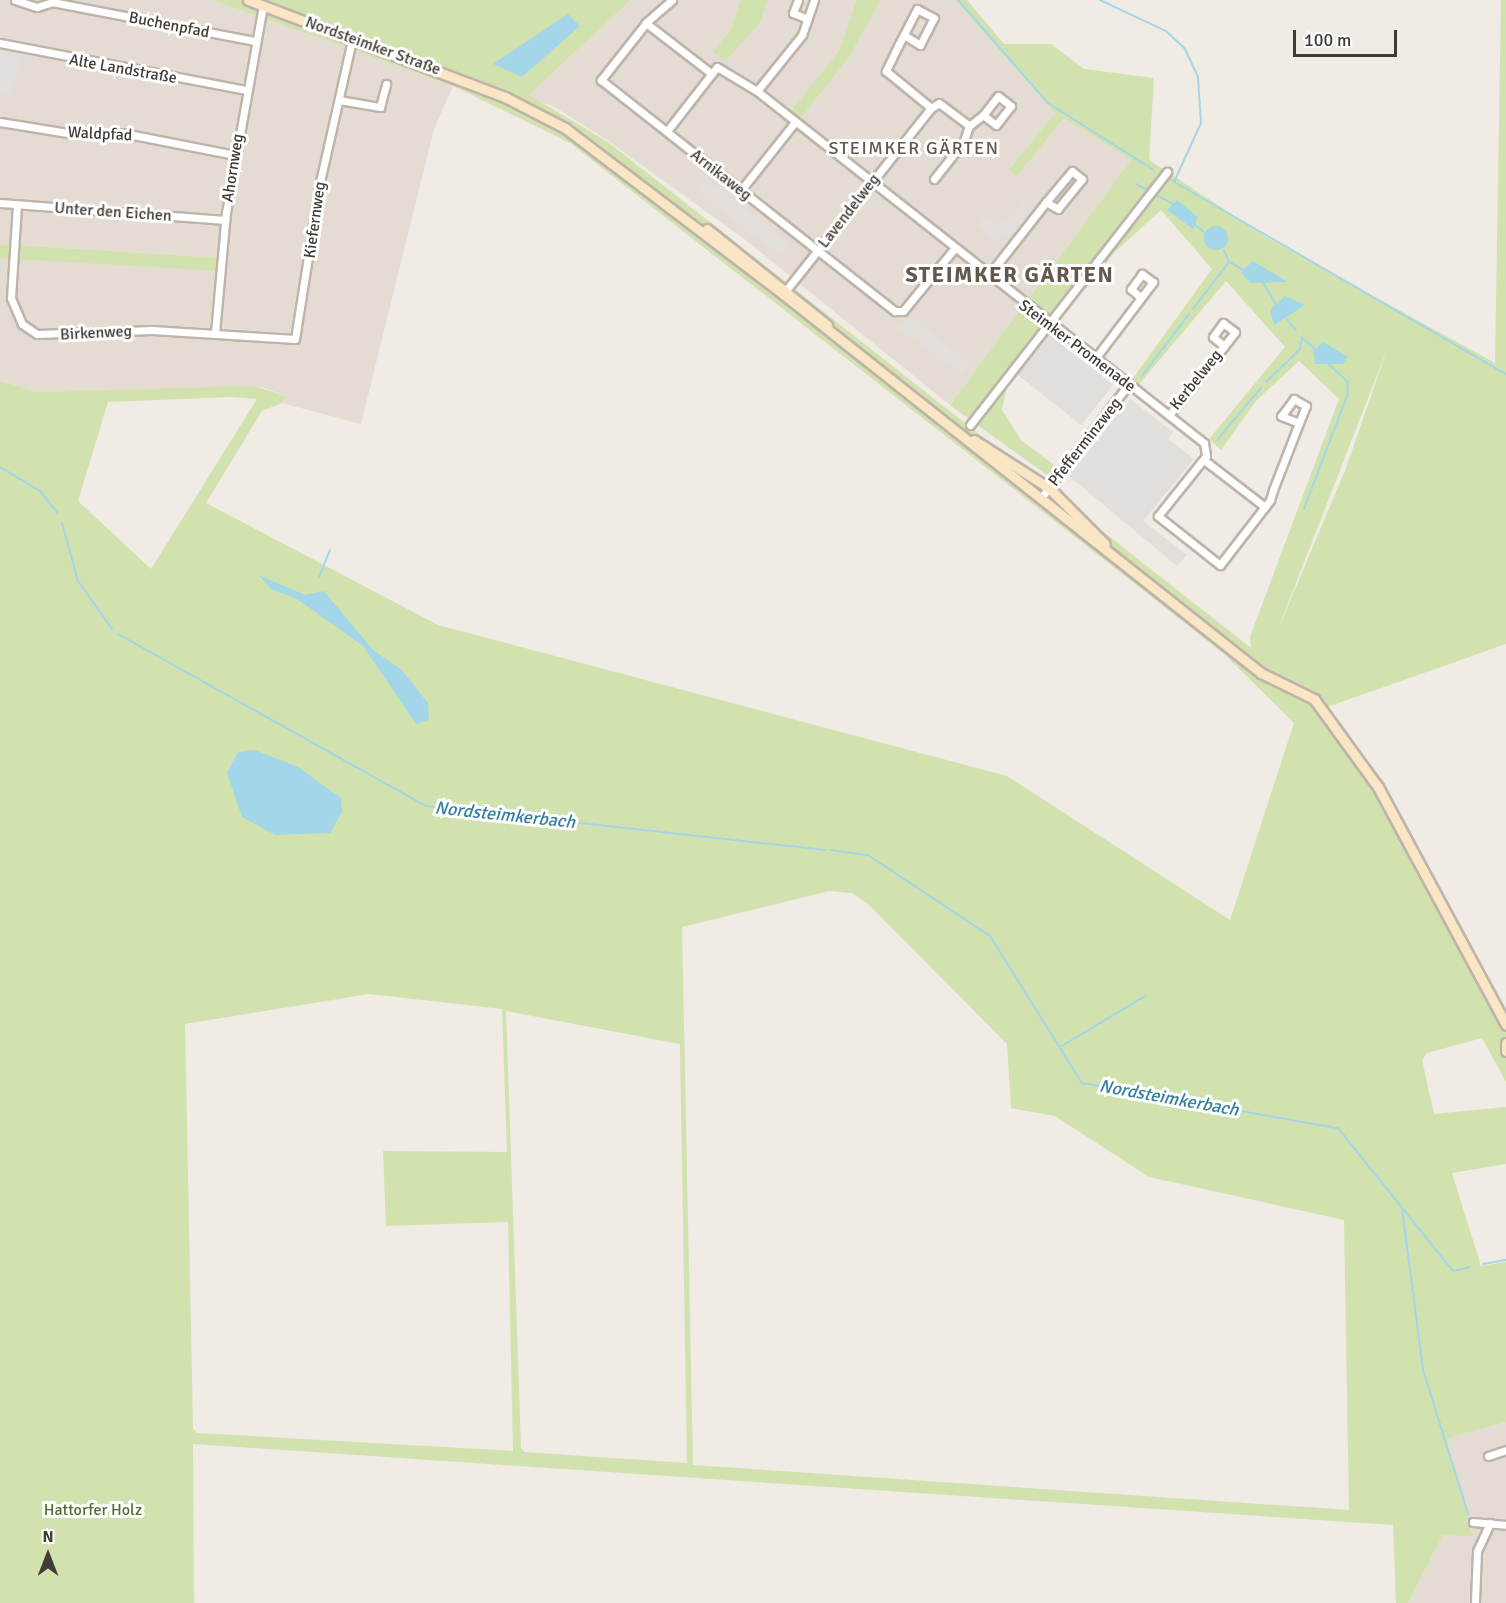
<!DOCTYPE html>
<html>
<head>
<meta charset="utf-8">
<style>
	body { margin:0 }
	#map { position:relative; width:1506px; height:1603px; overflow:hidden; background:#f0ebe4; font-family:Signika,sans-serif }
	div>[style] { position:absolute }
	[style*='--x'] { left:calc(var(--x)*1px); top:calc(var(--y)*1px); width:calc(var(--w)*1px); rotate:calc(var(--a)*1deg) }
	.residential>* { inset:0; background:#e4dcd2 }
	.green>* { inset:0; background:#d1e2af }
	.parking>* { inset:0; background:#e1dedc }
	.water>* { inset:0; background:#a4d6ea }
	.round { border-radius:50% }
	.stream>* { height:2px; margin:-1px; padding:0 1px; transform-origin:1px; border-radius:1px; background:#a4d6ea }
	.roads { filter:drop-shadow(2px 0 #beb4aa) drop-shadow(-2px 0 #beb4aa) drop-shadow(0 2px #beb4aa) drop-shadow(0 -2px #beb4aa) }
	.street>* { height:7px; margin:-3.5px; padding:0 3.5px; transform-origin:3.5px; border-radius:3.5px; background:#fff }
	.secondary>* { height:9px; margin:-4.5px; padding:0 4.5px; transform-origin:4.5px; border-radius:4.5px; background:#fae6c4 }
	span { translate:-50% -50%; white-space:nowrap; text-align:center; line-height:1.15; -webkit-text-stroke:6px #fff; paint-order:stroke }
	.street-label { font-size:16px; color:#423b34 }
	.park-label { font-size:16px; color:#4e6e2d }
	.neighbourhood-label { font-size:18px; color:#64574c; letter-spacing:1.5px }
	.water-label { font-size:18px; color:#347e9e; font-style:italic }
	.district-label { font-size:22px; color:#64574c; font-weight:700; letter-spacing:1.5px }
	.north { position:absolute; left:18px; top:1525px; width:60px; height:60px; -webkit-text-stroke:4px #fff; paint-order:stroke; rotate:0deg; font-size:16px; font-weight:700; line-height:24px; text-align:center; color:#423b34 }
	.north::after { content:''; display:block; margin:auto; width:21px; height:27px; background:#423b34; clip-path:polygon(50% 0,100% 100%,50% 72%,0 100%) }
	.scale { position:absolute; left:1293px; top:30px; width:104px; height:27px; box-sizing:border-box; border:3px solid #423b34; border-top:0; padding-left:8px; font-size:18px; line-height:21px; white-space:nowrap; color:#423b34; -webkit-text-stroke:4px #fff; paint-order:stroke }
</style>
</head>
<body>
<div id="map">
	<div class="residential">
		<div style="clip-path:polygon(0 0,212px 0,453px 86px,434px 129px,361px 424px,282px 403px,285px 396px,262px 387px,38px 392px,0 381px,0 258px,221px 258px,0 244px)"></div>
		<div style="clip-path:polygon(631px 0,740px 0,731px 29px,714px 52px,761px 21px,768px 0,856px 0,840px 49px,792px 110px,802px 117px,850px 56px,881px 0,955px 0,1055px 113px,1010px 170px,1017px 175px,1064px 118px,1131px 160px,950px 405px,743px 238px,604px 138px,553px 106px,526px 98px)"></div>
		<div style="clip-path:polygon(1506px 1422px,1506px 1603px,1408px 1603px,1443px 1535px,1473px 1535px,1446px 1439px)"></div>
	</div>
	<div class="green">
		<div style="clip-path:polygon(evenodd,212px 0,631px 0,529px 95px,608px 142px,1251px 648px,1250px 637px,1339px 399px,1299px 361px,1256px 401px,1221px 450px,1209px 439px,1285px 347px,1226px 281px,1135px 389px,1128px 385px,1212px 269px,1161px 210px,1115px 252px,1007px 386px,1002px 410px,1021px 440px,1058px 468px,1055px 481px,950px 405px,1131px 160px,1064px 118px,1017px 176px,1009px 170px,1055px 113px,955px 0,967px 0,1004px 44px,1051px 44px,1084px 69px,1154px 78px,1149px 160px,1268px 238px,1495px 363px,1501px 0,1506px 0,1506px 644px,1316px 711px,1363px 769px,1506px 1030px,1506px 1082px,1482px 1038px,1427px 1053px,1422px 1060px,1434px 1114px,1506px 1107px,1506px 1164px,1452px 1173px,1481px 1266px,1506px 1262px,1506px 1422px,1446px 1439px,1473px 1536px,1443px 1535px,1408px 1603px,1396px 1603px,1393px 1525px,193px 1444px,194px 1603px,0 1603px,0 381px,38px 392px,254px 386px,285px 396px,282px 403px,262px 411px,206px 503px,438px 625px,1007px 776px,1230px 920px,1294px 723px,1225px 655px,1157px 601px,570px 143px,453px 86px,212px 0,1388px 347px,1346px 468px,1280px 625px,1280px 624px,1388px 347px,212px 0,231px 397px,257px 399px,151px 569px,78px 501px,108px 402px,231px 397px,212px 0,829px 891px,852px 893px,868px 904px,1007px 1044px,1011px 1108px,1055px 1116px,1149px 1177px,1344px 1220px,1349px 1510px,693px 1465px,682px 927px,829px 891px,212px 0,369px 994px,502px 1009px,507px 1152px,383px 1151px,386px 1226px,508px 1222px,513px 1451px,197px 1433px,193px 1428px,185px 1024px,369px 994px,212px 0,506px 1011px,680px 1044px,687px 1463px,524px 1452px,521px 1447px,506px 1011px)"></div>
		<div style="clip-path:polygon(740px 0,768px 0,761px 21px,726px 61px,713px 52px,731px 29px)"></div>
		<div style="clip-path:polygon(856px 0,881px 0,850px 56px,802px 117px,791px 111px,840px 49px)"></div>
		<div style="clip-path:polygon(0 244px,222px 258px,220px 271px,0 258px)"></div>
	</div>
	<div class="parking">
		<div style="clip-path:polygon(0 46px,23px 54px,10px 96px,0 92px)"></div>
		<div style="clip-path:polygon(706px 178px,790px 243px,780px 256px,696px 191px)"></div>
		<div style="clip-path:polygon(1023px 202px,1031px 209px,1018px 226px,1013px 224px,1018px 229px,1014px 234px,1000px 236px,1007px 242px,1003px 247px,977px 226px,985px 216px,998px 226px,1005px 217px,1009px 220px)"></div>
		<div style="clip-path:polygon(911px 317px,970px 364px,962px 374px,896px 327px)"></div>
		<div style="clip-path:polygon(1048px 334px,1113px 385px,1081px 425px,1017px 374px)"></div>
		<div style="clip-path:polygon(1130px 399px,1173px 432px,1168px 439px,1194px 459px,1143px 521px,1187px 555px,1177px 566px,1069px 476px)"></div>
	</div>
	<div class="water">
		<div style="clip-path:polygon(568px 14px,580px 26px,522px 77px,493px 64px)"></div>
		<div style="clip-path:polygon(1177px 200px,1198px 217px,1193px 229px,1167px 210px)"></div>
		<div class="round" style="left:1204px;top:226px;width:24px;height:24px"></div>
		<div style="clip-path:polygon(1253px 261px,1288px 282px,1250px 283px,1241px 272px)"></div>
		<div style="clip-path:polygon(1285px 296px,1305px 305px,1274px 325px,1270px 310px)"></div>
		<div style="clip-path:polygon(1323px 342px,1348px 357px,1343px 364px,1315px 364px,1313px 351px)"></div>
		<div style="clip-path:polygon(259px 575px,305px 595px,324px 591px,373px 650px,402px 670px,428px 703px,429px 720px,416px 724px,363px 646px,297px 599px,271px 589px)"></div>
		<div style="clip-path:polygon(255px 750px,298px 767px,341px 798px,342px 812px,330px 833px,275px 835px,242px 817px,227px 773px,238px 752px)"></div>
	</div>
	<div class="stream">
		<div style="--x:958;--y:0;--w:137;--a:48.9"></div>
		<div style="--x:1048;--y:103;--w:125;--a:32.3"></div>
		<div style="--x:1100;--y:0;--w:73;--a:25.2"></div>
		<div style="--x:1166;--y:31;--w:26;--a:43"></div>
		<div style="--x:1185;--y:49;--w:31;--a:65"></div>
		<div style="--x:1198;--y:77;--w:46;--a:86.3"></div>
		<div style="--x:1201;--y:123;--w:65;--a:114.6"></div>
		<div style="--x:1171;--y:180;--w:387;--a:30.1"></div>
		<div style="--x:1136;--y:184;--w:42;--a:28.4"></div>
		<div style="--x:1195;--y:225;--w:13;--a:39"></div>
		<div style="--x:1230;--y:262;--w:15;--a:32"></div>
		<div style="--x:1264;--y:284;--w:24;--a:60"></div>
		<div style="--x:1193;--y:309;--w:59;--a:-52.5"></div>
		<div style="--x:1229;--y:262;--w:13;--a:-113"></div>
		<div style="--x:1286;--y:318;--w:16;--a:52"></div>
		<div style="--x:1301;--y:337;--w:18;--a:41"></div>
		<div style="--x:1142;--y:376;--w:78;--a:-52.8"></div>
		<div style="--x:1266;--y:382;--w:47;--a:-44.1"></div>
		<div style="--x:1300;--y:349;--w:10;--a:-79"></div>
		<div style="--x:1217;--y:440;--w:68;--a:-49.8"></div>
		<div style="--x:0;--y:467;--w:47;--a:31"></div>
		<div style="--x:40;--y:491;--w:28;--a:51"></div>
		<div style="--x:1304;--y:509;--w:121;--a:-69.2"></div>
		<div style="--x:1347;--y:396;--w:14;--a:-86"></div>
		<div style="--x:1348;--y:382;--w:26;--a:-137"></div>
		<div style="--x:62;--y:523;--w:60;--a:74.6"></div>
		<div style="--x:78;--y:581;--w:59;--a:54.7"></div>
		<div style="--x:319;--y:577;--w:29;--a:-68"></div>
		<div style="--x:118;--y:634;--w:353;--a:29.2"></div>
		<div style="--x:426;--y:806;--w:402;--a:6.3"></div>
		<div style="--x:831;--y:850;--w:37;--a:8"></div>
		<div style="--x:868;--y:855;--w:146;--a:33.6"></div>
		<div style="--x:990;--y:936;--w:173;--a:58"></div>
		<div style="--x:1082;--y:1083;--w:260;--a:10"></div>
		<div style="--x:1338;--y:1128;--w:184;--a:51.2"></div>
		<div style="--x:1453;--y:1271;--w:17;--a:-13"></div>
		<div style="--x:1060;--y:1047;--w:101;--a:-30.9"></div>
		<div style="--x:1402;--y:1208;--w:163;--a:82.6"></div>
		<div style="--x:1423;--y:1370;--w:151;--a:72.6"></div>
		<div style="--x:1483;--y:1264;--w:23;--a:-10"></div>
	</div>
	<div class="roads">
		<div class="street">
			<div style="--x:15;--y:0;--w:23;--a:18"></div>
			<div style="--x:37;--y:7;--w:16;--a:-18"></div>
			<div style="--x:52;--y:2;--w:207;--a:10.9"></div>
			<div style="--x:672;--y:0;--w:35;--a:139"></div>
			<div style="--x:646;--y:23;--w:73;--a:128.3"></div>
			<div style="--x:601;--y:80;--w:374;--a:38.2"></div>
			<div style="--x:895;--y:311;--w:8;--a:0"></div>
			<div style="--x:903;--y:311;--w:80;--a:-50.6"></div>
			<div style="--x:798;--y:0;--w:14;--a:111"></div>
			<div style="--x:793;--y:13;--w:16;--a:22"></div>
			<div style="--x:646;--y:23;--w:83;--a:37.7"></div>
			<div style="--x:904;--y:35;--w:19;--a:32"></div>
			<div style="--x:920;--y:45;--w:30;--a:-63"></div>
			<div style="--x:934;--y:18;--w:19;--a:-152"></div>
			<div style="--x:917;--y:9;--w:42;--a:117.2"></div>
			<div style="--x:898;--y:46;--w:28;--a:116"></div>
			<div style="--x:886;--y:71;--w:58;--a:39.4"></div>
			<div style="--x:0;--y:43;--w:250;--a:10.8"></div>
			<div style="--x:757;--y:91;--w:72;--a:-51.2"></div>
			<div style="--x:802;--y:35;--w:37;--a:-71"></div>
			<div style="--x:339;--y:100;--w:42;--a:9.7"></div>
			<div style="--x:380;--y:107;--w:24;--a:-75"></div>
			<div style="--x:0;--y:122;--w:81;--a:9.2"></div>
			<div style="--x:80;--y:135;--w:43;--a:-2.7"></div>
			<div style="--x:123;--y:133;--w:114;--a:11.1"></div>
			<div style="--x:667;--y:131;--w:81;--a:-52"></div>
			<div style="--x:717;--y:67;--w:47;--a:31"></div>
			<div style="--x:757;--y:91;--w:569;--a:38.22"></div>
			<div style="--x:1204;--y:443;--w:13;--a:81"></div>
			<div style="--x:1206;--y:456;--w:77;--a:128.7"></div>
			<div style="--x:1158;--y:516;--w:79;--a:38.3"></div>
			<div style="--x:1220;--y:565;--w:82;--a:-52.4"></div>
			<div style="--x:1270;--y:500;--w:10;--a:-73"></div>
			<div style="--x:1273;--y:490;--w:72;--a:-68.8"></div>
			<div style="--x:1299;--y:423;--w:18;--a:-68"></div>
			<div style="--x:1306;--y:406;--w:14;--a:-150"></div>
			<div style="--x:1294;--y:399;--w:21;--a:127"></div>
			<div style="--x:1281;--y:416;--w:19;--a:21"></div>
			<div style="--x:934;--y:179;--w:48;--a:-51.7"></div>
			<div style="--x:964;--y:141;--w:16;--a:-72"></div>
			<div style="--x:741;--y:190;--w:87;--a:-51.5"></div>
			<div style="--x:0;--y:203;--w:226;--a:4.3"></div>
			<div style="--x:17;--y:205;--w:93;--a:93.7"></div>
			<div style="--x:11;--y:298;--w:28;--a:67"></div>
			<div style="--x:22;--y:324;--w:18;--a:34"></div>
			<div style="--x:37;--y:334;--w:115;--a:-2"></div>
			<div style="--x:152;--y:330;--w:143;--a:3.6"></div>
			<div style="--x:295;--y:339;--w:159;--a:-81"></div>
			<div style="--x:320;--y:182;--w:146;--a:-77.3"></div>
			<div style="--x:988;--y:276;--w:94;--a:-51.9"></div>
			<div style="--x:1046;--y:202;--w:40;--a:-50"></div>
			<div style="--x:1072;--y:171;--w:13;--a:39"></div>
			<div style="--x:1082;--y:179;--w:38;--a:129"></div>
			<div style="--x:1058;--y:209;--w:14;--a:-150"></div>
			<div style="--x:783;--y:294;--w:238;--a:-51.5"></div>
			<div style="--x:931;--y:108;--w:9;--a:-32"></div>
			<div style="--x:939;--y:103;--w:38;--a:37"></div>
			<div style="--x:969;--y:126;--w:18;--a:-38"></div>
			<div style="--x:983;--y:115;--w:16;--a:38"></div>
			<div style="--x:996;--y:125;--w:24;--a:-52"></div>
			<div style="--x:1011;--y:106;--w:16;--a:-142"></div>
			<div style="--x:998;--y:96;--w:24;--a:128"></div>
			<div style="--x:215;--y:333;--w:121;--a:-84.8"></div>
			<div style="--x:226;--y:213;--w:211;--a:-79.9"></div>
			<div style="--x:1094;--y:360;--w:98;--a:-52.9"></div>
			<div style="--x:1153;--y:282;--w:14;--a:-144"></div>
			<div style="--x:1142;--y:274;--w:19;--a:126"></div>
			<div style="--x:1131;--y:289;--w:13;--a:42"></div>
			<div style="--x:1169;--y:415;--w:88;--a:-51.4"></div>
			<div style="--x:1224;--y:346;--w:6;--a:-51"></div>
			<div style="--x:1228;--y:341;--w:11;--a:-52"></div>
			<div style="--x:1235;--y:332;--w:15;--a:-143"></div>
			<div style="--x:1223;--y:323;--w:17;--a:126"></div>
			<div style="--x:1213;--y:337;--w:14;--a:39"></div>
			<div style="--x:970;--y:425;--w:321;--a:-52.1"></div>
			<div style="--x:1204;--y:460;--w:77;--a:37.6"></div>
			<div style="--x:1041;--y:498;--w:143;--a:-52.4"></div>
			<div style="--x:1488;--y:1456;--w:19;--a:-18"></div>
			<div style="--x:1473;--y:1522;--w:33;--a:5"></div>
			<div style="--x:1475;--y:1601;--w:50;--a:-87.7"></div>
			<div style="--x:1477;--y:1551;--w:31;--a:-65"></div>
		</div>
		<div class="secondary">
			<div style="--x:248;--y:0;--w:275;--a:20.7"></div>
			<div style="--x:505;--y:97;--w:68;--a:27.3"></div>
			<div style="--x:565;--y:128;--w:274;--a:37.3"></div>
			<div style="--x:783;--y:294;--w:610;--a:38.41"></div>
			<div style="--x:1261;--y:673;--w:59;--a:26.1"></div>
			<div style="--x:1314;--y:699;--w:109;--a:54"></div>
			<div style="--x:1378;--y:787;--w:270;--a:61.7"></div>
			<div style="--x:707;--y:229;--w:154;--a:38.7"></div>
			<div style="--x:974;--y:440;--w:89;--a:32.6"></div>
			<div style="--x:1049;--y:488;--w:79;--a:45"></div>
			<div style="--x:1506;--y:1043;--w:8;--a:90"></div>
		</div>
	</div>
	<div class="street-label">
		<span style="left:169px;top:25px;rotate:11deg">Buchenpfad</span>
		<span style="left:373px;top:46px;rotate:20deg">Nordsteimker Straße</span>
		<span style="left:123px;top:69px;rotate:10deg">Alte Landstraße</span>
		<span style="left:100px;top:134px;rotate:3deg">Waldpfad</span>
		<span style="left:233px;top:168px;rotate:-81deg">Ahornweg</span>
		<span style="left:721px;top:175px;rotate:38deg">Arnikaweg</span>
		<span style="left:849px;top:211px;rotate:-52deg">Lavendelweg</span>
		<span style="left:113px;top:212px;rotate:4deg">Unter den Eichen</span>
		<span style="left:315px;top:220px;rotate:-82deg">Kiefernweg</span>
		<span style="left:96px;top:333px;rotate:-3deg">Birkenweg</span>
		<span style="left:1077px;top:346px;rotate:37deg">Steimker Promenade</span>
		<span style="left:1196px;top:380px;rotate:-51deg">Kerbelweg</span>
		<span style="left:1085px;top:442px;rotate:-52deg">Pfefferminzweg</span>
	</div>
	<div class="park-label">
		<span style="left:93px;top:1510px">Hattorfer Holz</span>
	</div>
	<div class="neighbourhood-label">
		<span style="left:914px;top:148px">STEIMKER GÄRTEN</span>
	</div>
	<div class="water-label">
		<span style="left:505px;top:815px;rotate:6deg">Nordsteimkerbach</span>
		<span style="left:1169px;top:1098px;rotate:10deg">Nordsteimkerbach</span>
	</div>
	<div class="district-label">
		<span style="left:1010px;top:275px">STEIMKER GÄRTEN</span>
	</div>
	<div class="north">N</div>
	<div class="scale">100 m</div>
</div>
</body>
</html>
